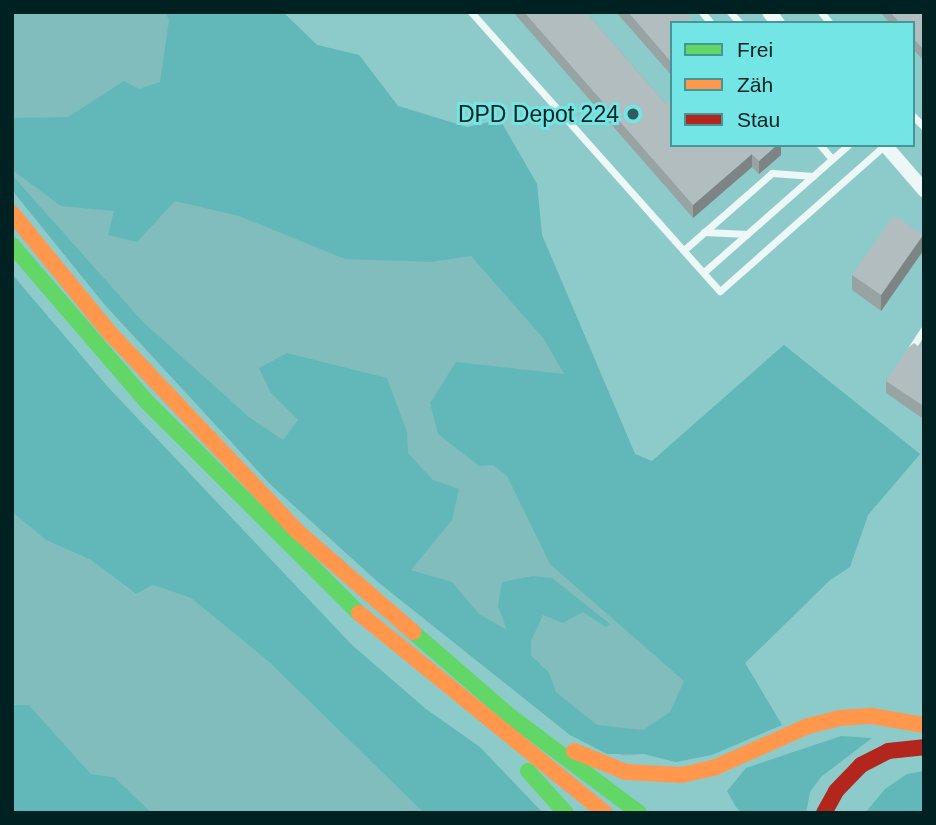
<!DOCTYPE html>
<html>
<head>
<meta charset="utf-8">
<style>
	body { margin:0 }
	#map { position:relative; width:936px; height:825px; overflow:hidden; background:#8dcbcb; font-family:Helvetica,sans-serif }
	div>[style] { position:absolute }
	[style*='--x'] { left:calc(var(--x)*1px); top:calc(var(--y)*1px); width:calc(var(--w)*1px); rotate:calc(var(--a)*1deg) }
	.green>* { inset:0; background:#81bdbc }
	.forest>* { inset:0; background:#62b8b8 }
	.lane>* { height:7px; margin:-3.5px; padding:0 3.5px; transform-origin:3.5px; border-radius:3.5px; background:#eef7f7 }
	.street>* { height:14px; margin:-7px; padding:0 7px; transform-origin:7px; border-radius:7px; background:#eef7f7 }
	.fast>* { height:16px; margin:-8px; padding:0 8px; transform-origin:8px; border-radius:8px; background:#63d668 }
	.slow>* { height:16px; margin:-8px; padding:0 8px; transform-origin:8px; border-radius:8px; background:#ff974d }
	.jam>* { height:16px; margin:-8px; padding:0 8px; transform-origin:8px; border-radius:8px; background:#b3261e }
	.wall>* { inset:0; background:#98a3a3 }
	.shaded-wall>* { inset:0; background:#7c8485 }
	.building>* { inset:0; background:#b1bdbe }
	.dots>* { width:19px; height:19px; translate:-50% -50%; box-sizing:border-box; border:4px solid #73e5e4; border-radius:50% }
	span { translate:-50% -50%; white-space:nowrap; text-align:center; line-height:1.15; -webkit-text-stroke:6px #73e5e4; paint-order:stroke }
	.poi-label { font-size:23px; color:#002121 }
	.right { translate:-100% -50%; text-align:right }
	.frame { position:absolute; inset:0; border:14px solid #002121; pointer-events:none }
	.legend { position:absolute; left:670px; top:21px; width:245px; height:126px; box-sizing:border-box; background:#73e5e4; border:2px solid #459796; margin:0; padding:9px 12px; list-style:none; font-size:21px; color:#002121 }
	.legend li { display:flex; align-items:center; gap:14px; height:35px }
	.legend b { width:35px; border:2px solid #459796 }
</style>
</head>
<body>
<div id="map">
	<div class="green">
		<div style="clip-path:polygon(12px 12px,283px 12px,317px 45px,359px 55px,398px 106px,467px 127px,500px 120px,537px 184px,542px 235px,635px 454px,652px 461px,784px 345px,920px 454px,868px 515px,850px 567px,830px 580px,745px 663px,782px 725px,676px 762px,644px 754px,624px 756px,570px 735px,378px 582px,270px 484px,105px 305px,12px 190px)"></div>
		<div style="clip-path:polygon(12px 512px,46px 540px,91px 560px,135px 594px,153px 585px,191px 598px,269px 662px,424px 813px,152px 813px,114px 777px,91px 774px,29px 705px,12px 705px)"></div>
	</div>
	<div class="forest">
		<div style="clip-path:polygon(165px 12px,283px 12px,317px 45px,359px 55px,398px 106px,467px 127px,500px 120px,537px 184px,542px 235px,635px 454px,652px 461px,784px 345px,920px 454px,868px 515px,850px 567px,830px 580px,745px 663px,782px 725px,712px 755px,676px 762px,644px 754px,607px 754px,570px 735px,378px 582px,270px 484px,105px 305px,12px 190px,12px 175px,143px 322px,249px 417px,283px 440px,298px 420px,271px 393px,259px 368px,287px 353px,387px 378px,407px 432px,408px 453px,433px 480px,459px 489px,452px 520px,411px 570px,452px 582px,479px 614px,507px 630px,498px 606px,502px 582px,533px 576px,552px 578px,610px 624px,606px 627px,583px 612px,563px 623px,543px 615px,531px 641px,531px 655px,549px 673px,556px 692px,597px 725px,643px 730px,670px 712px,684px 681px,550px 564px,507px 476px,493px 465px,479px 466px,438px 434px,430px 403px,456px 362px,564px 374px,544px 339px,471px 256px,430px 262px,345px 259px,239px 216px,175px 201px,137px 242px,108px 235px,114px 211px,61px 206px,12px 170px,12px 118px,68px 117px,124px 81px,139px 89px,160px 82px,169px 20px)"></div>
		<div style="clip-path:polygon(12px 274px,108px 387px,352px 645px,426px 709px,480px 747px,543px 813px,424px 813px,269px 662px,191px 598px,153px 585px,136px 594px,91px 560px,46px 540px,12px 512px)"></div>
		<div style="clip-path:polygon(12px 705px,29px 705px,91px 774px,114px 777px,152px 813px,12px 813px)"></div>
		<div style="clip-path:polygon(841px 736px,872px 738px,821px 777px,810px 792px,806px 813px,742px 813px,736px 807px,727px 791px,746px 768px)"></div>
		<div style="clip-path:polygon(924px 771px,924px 813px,865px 813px,885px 789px,907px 774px)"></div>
	</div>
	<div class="lane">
		<div style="--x:471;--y:12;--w:374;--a:48.3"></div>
		<div style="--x:720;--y:291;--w:220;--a:-41.5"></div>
		<div style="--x:702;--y:12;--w:14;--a:51"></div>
		<div style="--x:730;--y:12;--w:15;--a:48"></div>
		<div style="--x:821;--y:12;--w:14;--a:51"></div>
		<div style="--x:913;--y:116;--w:16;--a:45"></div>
		<div style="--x:820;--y:145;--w:18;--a:49"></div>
		<div style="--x:704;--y:232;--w:43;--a:2.7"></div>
		<div style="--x:684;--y:250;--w:117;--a:-41.2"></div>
		<div style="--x:772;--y:173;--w:41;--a:4.2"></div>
		<div style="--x:704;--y:272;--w:192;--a:-41.4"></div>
		<div style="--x:911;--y:349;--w:24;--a:-57"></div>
	</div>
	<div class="street">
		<div style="--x:769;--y:12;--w:14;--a:51"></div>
		<div style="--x:885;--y:145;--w:60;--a:49.1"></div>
	</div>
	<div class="fast">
		<div style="--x:12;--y:245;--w:208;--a:49.3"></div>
		<div style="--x:148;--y:403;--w:298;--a:44.9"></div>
		<div style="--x:413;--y:632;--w:128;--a:40.9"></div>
		<div style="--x:510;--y:716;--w:161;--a:36.9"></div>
		<div style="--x:528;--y:771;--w:57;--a:47.9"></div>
	</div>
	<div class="slow">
		<div style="--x:12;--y:213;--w:155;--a:50.8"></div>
		<div style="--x:110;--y:333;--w:272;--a:46.6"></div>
		<div style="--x:297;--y:531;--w:154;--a:41"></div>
		<div style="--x:359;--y:613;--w:317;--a:39.1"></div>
		<div style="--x:574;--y:751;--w:56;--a:22"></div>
		<div style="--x:626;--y:772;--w:56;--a:3.1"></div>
		<div style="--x:682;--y:775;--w:35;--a:-13"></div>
		<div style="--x:716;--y:767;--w:101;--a:-24"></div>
		<div style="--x:808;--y:726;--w:33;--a:-14"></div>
		<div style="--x:840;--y:718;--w:32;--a:-4"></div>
		<div style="--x:872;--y:716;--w:53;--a:9.8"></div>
	</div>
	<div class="jam">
		<div style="--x:824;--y:813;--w:25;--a:-61"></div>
		<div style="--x:836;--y:791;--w:36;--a:-46"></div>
		<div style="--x:861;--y:765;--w:30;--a:-27"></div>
		<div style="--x:888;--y:751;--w:36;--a:-6"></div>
	</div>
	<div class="wall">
		<div style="clip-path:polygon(513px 12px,586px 12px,666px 104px,781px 145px,781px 155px,759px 174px,752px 167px,693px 218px)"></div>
		<div style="clip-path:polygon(616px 12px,685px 12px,672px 23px,672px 76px)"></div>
		<div style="clip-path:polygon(880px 12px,924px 12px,924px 61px,913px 49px,913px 23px,890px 23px)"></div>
		<div style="clip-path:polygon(923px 251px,881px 311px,852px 290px,852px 275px)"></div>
		<div style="clip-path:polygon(924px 341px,924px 416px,922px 418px,886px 393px,886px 381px,919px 347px)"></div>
	</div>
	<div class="shaded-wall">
		<div style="clip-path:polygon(777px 145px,781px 145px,781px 155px,759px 174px,759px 161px)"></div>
		<div style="clip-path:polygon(752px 154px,752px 167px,693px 218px,693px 205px)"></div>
		<div style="clip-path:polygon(923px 235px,923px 251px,881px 311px,881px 295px)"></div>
		<div style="clip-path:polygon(924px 403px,924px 416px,922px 418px,922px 405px)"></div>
	</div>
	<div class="building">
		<div style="clip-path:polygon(524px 12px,586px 12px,666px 104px,672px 99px,672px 145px,777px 145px,759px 161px,752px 154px,693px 205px)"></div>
		<div style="clip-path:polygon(628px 12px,685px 12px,694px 23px,672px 23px,672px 63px)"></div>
		<div style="clip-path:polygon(890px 12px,924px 12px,924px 50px,913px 38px,913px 23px,900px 23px)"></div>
		<div style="clip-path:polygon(894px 215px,923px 235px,881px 295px,852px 275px)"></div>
		<div style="clip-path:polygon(924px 341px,924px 403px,922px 405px,886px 381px,908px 348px,914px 343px,919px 347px)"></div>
	</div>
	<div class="dots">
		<div style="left:633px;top:114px;background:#315c5c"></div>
	</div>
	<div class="poi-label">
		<span class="right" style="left:619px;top:114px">DPD Depot 224</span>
	</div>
	<div class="frame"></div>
	<ul class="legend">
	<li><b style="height:9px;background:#63d668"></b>Frei</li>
	<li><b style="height:9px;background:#ff974d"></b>Zäh</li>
	<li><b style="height:9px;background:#b3261e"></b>Stau</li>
	</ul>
</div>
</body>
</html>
